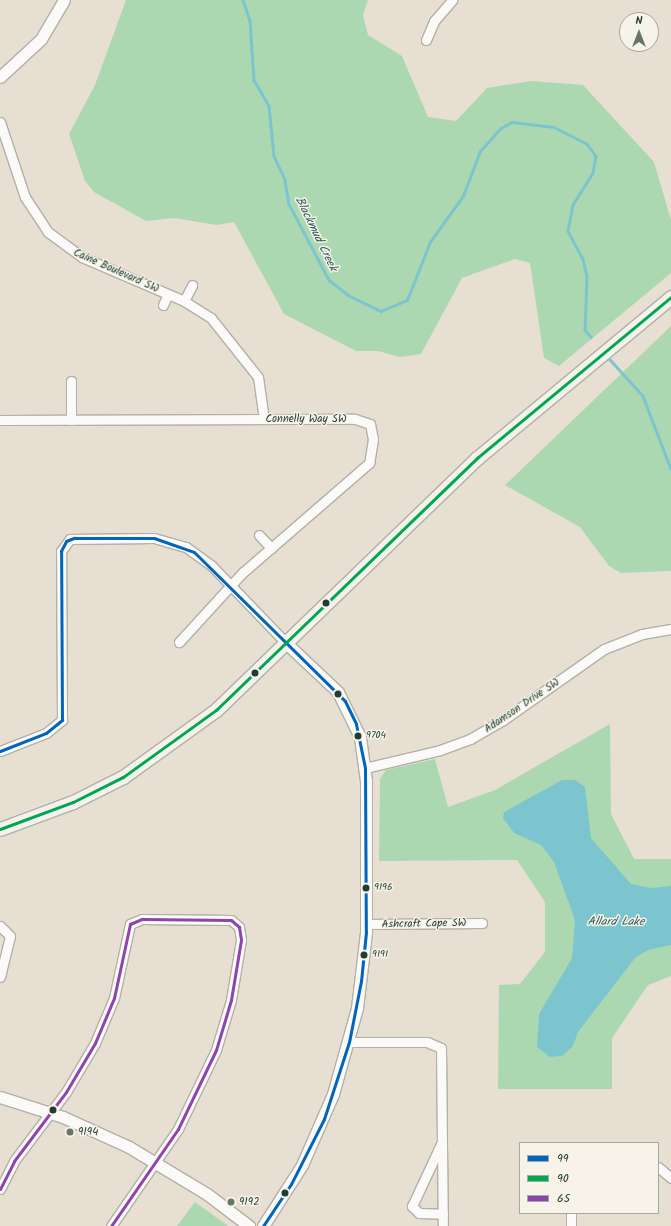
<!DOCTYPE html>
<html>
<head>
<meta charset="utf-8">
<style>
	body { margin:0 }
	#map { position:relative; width:671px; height:1226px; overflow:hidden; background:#e7dfd1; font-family:Kalam,sans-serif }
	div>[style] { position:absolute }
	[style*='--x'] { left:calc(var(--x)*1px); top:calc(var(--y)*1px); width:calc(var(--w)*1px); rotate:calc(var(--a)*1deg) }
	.green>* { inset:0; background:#acd8b1 }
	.water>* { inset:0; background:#7dc5ce }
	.stream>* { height:2.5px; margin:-1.25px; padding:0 1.25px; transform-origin:1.25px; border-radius:1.25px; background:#7dc5ce }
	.roads { filter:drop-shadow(1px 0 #b2b0a7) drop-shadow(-1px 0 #b2b0a7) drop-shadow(0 1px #b2b0a7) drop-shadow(0 -1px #b2b0a7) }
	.minor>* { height:9px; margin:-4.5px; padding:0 4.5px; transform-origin:4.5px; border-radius:4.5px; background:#fbfaf8 }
	.tertiary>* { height:11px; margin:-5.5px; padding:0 5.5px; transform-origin:5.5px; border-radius:5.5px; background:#fbfaf8 }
	.secondary>* { height:13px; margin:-6.5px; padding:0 6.5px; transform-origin:6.5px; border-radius:6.5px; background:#f5f2ed }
	.bus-1>* { height:3px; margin:-1.5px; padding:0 1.5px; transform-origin:1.5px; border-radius:1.5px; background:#0065bd }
	.bus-2>* { height:3px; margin:-1.5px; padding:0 1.5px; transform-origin:1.5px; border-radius:1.5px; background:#00a651 }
	.bus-3>* { height:3px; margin:-1.5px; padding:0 1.5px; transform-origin:1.5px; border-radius:1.5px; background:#8e44ad }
	.dots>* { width:11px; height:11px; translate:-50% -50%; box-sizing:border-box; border:2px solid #f7f3e8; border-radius:50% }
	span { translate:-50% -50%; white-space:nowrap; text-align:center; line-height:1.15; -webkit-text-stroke:3px #f7f3e8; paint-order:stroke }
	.bus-label { font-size:10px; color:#1f3d34 }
	.left { translate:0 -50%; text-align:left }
	.street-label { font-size:11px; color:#1f3d34 }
	.poi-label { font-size:11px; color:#1f3d34 }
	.water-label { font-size:12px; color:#2b5c5a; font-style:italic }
	.legend { position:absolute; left:519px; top:1142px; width:140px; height:72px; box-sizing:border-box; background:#f7f3e8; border:1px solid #a1aaa0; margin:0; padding:5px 7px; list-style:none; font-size:12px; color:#1f3d34 }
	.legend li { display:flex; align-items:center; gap:8px; height:20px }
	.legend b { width:20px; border:1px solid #a1aaa0 }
	.north { position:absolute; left:619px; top:12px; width:40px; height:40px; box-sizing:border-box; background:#f7f3e8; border:1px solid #a1aaa0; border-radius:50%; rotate:0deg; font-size:11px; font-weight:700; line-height:16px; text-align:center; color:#1f3d34 }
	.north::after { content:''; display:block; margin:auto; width:14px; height:18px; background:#65766b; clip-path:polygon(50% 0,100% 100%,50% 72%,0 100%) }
</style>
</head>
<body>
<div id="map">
	<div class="green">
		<div style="clip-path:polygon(126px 0,368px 0,363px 15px,368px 35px,402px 56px,428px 117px,456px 121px,487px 88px,531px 81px,583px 85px,654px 162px,671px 220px,671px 273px,559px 366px,544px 358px,530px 263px,515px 259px,462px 278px,421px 354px,400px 357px,378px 351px,356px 351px,284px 314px,234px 222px,217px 225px,174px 218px,146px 221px,94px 192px,85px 181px,69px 134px,95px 85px)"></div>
		<div style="clip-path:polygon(671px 326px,671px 571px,621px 573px,609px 566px,580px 527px,505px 485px)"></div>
		<div style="clip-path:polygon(610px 724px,611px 814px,634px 859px,671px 859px,671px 976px,648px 985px,612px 1038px,612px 1089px,498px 1089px,499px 985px,520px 984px,545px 952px,545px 902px,517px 860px,379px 861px,380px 779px,386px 770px,435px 759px,448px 807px,495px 790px)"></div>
		<div style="clip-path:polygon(195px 1202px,224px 1223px,228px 1226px,177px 1226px)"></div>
	</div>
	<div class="water">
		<div style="clip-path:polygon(562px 780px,575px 780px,585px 787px,591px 838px,631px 884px,651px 888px,671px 886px,671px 945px,648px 950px,635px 958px,578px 1032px,573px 1046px,562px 1056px,550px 1057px,537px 1047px,539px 1014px,572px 958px,575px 920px,554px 862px,541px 845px,514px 833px,503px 818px,504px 812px)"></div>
	</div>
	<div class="stream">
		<div style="--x:243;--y:0;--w:21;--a:71"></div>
		<div style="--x:250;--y:20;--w:60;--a:86.2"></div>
		<div style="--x:254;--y:80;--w:30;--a:60"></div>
		<div style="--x:269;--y:106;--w:50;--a:84.3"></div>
		<div style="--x:274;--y:156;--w:26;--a:65"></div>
		<div style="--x:285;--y:180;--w:24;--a:81"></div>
		<div style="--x:289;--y:204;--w:86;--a:62.2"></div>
		<div style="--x:329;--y:280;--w:24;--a:38"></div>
		<div style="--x:348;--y:295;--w:37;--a:26"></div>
		<div style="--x:381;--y:311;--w:28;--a:-23"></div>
		<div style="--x:407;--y:300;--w:62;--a:-68.4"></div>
		<div style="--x:430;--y:242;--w:57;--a:-54.3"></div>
		<div style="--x:463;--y:196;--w:48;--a:-69.3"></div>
		<div style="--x:480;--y:151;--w:31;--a:-48"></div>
		<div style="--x:501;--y:128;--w:13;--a:-29"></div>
		<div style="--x:512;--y:122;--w:42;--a:6.8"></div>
		<div style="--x:554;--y:127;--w:37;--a:27"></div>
		<div style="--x:587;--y:144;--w:15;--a:53"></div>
		<div style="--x:596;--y:156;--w:17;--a:100"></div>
		<div style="--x:593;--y:173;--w:38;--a:122"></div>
		<div style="--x:573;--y:205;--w:26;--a:101"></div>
		<div style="--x:568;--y:231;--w:32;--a:62"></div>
		<div style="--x:583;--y:259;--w:17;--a:77"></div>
		<div style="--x:587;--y:276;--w:54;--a:92.1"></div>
		<div style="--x:585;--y:330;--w:9;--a:49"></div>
		<div style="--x:606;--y:355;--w:55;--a:47.9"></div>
		<div style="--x:643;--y:396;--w:78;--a:69"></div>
	</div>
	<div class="roads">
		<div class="minor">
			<div style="--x:426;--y:40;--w:21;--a:-67"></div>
			<div style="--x:434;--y:21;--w:28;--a:-49"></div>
			<div style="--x:0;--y:122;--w:79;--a:71.6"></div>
			<div style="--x:25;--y:197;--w:42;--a:56.7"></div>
			<div style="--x:48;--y:232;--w:42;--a:36.3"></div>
			<div style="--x:82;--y:257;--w:111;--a:23.3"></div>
			<div style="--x:184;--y:301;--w:32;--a:32"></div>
			<div style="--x:211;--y:318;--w:75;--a:51.5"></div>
			<div style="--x:258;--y:377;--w:42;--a:81.9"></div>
			<div style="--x:184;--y:301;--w:18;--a:-63"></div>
			<div style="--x:163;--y:305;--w:12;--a:-66"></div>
			<div style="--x:71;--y:381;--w:39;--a:90"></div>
			<div style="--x:0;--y:420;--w:355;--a:-0.2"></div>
			<div style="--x:355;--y:419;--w:16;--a:18"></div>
			<div style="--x:370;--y:424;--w:15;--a:79"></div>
			<div style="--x:373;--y:439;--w:24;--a:99"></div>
			<div style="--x:369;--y:463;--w:167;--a:139.1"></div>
			<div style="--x:243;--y:572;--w:95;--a:132.4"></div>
			<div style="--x:259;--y:535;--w:18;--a:47"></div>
			<div style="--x:0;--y:751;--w:49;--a:-21.4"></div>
			<div style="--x:46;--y:733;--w:21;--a:-39"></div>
			<div style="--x:62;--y:720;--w:169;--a:-90.3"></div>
			<div style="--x:61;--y:551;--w:15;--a:-53"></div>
			<div style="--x:70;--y:539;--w:84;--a:-0.7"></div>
			<div style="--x:154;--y:538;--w:33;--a:16"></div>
			<div style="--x:186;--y:547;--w:32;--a:36"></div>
			<div style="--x:212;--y:566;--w:108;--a:46.1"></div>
			<div style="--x:365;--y:768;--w:77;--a:-13.5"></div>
			<div style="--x:440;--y:750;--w:32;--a:-20"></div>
			<div style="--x:470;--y:739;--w:38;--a:-30"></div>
			<div style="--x:503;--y:720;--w:123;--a:-35.1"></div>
			<div style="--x:604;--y:649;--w:41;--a:-21.5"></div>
			<div style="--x:642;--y:634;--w:29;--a:-10"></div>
			<div style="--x:366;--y:924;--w:116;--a:-0.5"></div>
			<div style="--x:0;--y:926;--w:14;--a:45"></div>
			<div style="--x:10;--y:936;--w:42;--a:103.7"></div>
			<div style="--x:349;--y:1042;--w:78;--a:0"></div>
			<div style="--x:427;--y:1042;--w:15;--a:23"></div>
			<div style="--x:441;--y:1048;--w:178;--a:89.4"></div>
			<div style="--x:442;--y:1142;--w:71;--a:115.1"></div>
			<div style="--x:412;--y:1206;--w:10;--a:45"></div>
			<div style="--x:419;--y:1213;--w:24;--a:2"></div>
			<div style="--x:658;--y:1167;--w:17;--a:40"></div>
			<div style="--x:0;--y:1189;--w:31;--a:-63"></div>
			<div style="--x:14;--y:1161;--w:86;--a:-53"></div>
			<div style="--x:66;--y:1092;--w:57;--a:-59.4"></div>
			<div style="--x:95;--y:1043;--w:49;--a:-67.1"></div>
			<div style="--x:114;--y:998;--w:76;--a:-77.8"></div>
			<div style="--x:130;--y:924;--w:13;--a:-23"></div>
			<div style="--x:142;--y:919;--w:89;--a:0.6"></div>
			<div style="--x:231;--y:920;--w:11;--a:41"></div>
			<div style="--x:239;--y:927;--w:13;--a:81"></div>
			<div style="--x:241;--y:940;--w:61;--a:99.5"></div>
			<div style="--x:231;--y:1000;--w:52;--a:106.7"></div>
			<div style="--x:216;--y:1050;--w:88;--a:115.7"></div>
			<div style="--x:178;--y:1129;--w:118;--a:124.6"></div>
			<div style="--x:571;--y:1213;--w:13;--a:90"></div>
		</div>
		<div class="tertiary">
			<div style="--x:0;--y:77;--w:56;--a:-42.8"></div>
			<div style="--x:41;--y:39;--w:45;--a:-59.5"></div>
			<div style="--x:0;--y:1097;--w:66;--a:17.6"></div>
			<div style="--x:63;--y:1117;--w:72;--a:24.4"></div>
			<div style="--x:129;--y:1147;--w:91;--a:31.1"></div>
			<div style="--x:207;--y:1194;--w:53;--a:37.3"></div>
			<div style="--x:263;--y:1226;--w:72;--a:-57.4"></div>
			<div style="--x:302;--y:1165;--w:77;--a:-66.4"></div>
			<div style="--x:333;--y:1094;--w:89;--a:-74.4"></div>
			<div style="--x:357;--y:1008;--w:77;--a:-83.2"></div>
			<div style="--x:366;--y:932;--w:151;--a:-90"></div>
			<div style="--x:366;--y:781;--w:44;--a:-97.8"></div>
			<div style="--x:360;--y:737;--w:50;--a:-116.1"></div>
			<div style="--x:338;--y:692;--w:70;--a:-136.7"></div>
		</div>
		<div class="secondary">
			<div style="--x:0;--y:829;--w:78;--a:-20.3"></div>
			<div style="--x:73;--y:802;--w:56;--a:-26.6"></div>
			<div style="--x:123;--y:777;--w:115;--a:-35.8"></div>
			<div style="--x:216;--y:710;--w:363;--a:-44"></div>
			<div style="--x:477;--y:458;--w:252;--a:-39.7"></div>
		</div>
	</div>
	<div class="bus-1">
		<div style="--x:0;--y:751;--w:49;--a:-21.4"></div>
		<div style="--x:46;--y:733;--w:21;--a:-39"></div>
		<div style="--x:62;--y:720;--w:169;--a:-90.3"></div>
		<div style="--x:61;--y:551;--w:11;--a:-63"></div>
		<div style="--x:66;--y:541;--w:9;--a:-21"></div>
		<div style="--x:74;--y:538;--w:80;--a:0"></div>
		<div style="--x:154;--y:538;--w:42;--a:19.3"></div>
		<div style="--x:194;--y:552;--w:212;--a:44.6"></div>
		<div style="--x:345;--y:701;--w:25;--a:64"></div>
		<div style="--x:356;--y:724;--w:45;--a:78.4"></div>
		<div style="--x:365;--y:768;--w:164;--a:89.7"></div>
		<div style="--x:366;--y:932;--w:49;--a:95.8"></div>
		<div style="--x:361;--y:981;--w:62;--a:101.1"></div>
		<div style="--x:349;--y:1042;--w:81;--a:108"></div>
		<div style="--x:324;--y:1119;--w:73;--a:116.9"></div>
		<div style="--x:291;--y:1184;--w:50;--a:123.7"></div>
	</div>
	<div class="bus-2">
		<div style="--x:0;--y:829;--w:78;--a:-20.3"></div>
		<div style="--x:73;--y:802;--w:56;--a:-26.6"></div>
		<div style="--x:123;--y:777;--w:115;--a:-35.8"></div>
		<div style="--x:216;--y:710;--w:363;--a:-44"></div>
		<div style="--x:477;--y:458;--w:252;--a:-39.7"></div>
	</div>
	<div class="bus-3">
		<div style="--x:0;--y:1189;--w:31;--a:-63"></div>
		<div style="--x:14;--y:1161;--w:86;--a:-53"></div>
		<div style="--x:66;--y:1092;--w:57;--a:-59.4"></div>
		<div style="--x:95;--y:1043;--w:49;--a:-67.1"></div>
		<div style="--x:114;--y:998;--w:76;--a:-77.8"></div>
		<div style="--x:130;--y:924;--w:13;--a:-23"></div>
		<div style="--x:142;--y:919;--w:89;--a:0.6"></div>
		<div style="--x:231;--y:920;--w:11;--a:41"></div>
		<div style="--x:239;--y:927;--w:13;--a:81"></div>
		<div style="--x:241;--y:940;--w:61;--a:99.5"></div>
		<div style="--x:231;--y:1000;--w:52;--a:106.7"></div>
		<div style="--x:216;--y:1050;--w:88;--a:115.7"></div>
		<div style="--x:178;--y:1129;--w:118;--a:124.6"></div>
	</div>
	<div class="dots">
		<div style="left:326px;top:603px;background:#1f3d34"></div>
		<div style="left:255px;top:673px;background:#1f3d34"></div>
		<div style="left:338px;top:694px;background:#1f3d34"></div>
		<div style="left:358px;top:736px;background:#1f3d34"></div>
		<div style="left:366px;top:888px;background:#1f3d34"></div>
		<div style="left:364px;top:955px;background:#1f3d34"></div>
		<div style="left:53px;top:1110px;background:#1f3d34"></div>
		<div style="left:70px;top:1132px;background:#65766b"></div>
		<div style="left:285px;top:1193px;background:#1f3d34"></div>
		<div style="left:231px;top:1202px;background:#65766b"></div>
	</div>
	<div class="bus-label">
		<span class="left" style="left:366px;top:736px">9704</span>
		<span class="left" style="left:374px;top:888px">9196</span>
		<span class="left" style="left:372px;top:955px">9191</span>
	</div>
	<div class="street-label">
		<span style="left:116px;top:271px;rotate:24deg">Caine Boulevard SW</span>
		<span style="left:306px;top:419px">Connelly Way SW</span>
		<span style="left:522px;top:706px;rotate:-34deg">Adamson Drive SW</span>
		<span style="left:424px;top:924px;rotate:-1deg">Ashcraft Cape SW</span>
	</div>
	<div class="poi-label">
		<span class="left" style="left:78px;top:1132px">9194</span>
		<span class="left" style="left:239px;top:1202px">9192</span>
	</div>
	<div class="water-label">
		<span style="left:316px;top:234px;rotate:64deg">Blackmud Creek</span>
		<span style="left:616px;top:922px">Allard Lake</span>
	</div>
	<ul class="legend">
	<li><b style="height:5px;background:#0065bd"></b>99</li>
	<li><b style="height:5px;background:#00a651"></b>90</li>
	<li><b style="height:5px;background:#8e44ad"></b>65</li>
	</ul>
	<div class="north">N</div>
</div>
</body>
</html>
